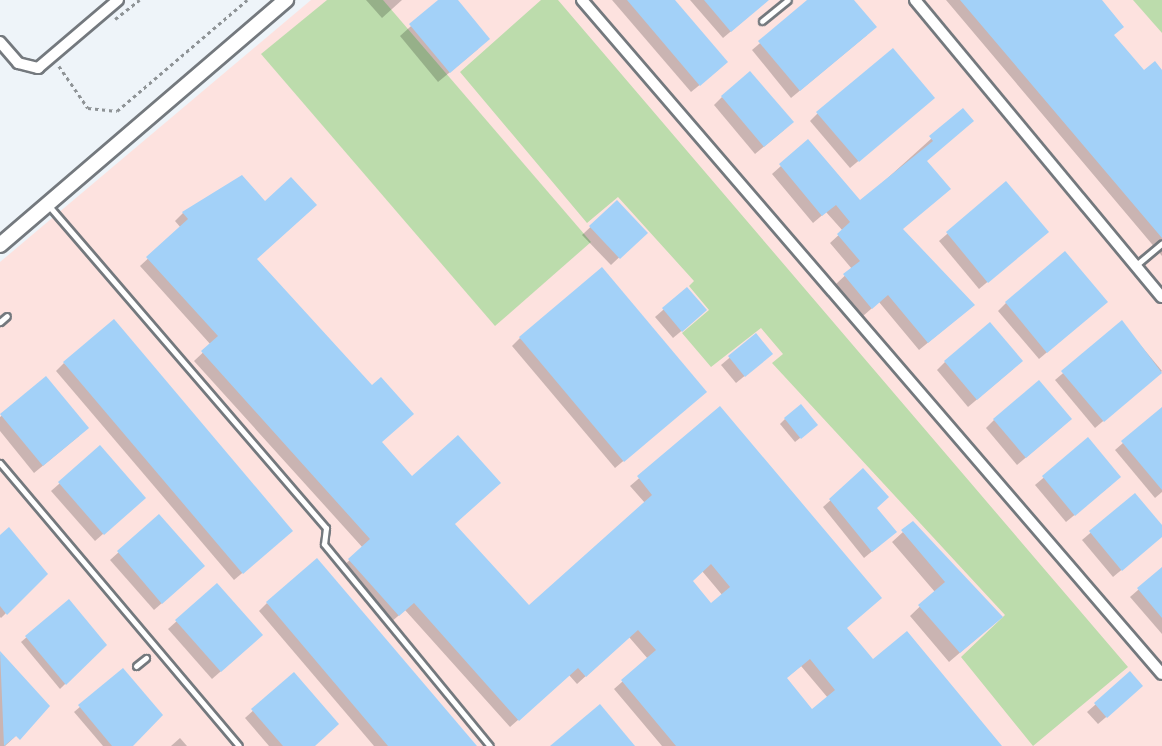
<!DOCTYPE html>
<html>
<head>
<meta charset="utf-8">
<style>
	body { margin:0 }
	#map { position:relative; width:1162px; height:746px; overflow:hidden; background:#eef4f9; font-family:Lato,sans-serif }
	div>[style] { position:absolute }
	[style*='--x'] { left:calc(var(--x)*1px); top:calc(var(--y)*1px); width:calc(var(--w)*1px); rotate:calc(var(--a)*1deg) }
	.industrial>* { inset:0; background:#fde2df }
	.green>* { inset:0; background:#bcdcac }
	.shadow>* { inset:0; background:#0003 }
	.building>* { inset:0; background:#a3d1f8 }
	.path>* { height:2.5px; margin-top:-1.25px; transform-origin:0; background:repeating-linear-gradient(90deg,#8e9396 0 3.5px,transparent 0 7px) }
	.roads { filter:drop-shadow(2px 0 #74797e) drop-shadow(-2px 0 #74797e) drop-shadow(0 2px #74797e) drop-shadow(0 -2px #74797e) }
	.service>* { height:5px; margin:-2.5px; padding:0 2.5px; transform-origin:2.5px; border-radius:2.5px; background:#fff }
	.minor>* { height:10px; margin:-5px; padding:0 5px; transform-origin:5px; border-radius:5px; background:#fff }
	.tertiary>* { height:14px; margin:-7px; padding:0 7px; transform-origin:7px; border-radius:7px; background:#fff }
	span { translate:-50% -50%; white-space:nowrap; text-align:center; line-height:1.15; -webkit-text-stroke:6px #fff; paint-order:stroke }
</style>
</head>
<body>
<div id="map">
	<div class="industrial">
		<div style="clip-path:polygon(311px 0,1162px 0,1162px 746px,0 746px,0 262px)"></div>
	</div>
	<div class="green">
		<div style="clip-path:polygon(327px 0,383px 0,591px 242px,495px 326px,261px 54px)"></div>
		<div style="clip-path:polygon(541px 0,558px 0,1128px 667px,1033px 746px,961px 657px,1005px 615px,772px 363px,783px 354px,761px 328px,711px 367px,682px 333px,709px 310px,689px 286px,694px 281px,618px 197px,587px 223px,460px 72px)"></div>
		<div style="clip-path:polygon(1133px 0,1162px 0,1162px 33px)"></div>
	</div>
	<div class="shadow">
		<div style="clip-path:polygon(366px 0,402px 0,382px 18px)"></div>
		<div style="clip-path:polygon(440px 0,456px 0,478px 49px,438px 82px,400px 36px)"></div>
		<div style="clip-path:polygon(612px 0,673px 0,718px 70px,691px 92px)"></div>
		<div style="clip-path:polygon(690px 0,768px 0,723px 38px)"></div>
		<div style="clip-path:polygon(810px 0,851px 0,867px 35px,791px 98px,752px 50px)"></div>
		<div style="clip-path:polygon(946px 0,1099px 0,1113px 36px,1144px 73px,1162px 72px,1162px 256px)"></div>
		<div style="clip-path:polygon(722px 97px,784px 130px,755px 154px,714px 105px)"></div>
		<div style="clip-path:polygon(925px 105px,850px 168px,810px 121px,818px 113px)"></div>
		<div style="clip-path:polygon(963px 110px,925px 161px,902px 230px,964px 313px,919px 350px,879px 302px,863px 316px,836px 284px,852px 269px,830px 243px,843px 231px,826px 212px,813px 223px,772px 174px,808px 142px,860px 203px)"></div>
		<div style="clip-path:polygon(evenodd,242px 177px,255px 259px,380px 443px,529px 608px,645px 503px,630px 486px,720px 409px,845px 628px,872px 661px,1000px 746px,662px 746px,614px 689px,648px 659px,629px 637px,577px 684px,569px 675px,510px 727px,405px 610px,390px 623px,341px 568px,363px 548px,194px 361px,211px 345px,140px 266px,181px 228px,175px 221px,183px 213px,242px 177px,702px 571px,723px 596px,711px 606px,691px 581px,702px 571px,242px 177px,801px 666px,828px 698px,812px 711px,785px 679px,801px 666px)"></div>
		<div style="clip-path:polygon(1006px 183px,1039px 239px,979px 289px,939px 241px)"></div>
		<div style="clip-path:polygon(617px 202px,645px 233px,611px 265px,582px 235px)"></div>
		<div style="clip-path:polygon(687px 289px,697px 318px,673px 338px,655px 317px)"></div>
		<div style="clip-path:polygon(1006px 303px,1098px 309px,1039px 359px,998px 311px)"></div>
		<div style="clip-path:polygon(1122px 323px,1162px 371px,1095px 428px,1055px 380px)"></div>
		<div style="clip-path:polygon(755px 336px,763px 361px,736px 383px,721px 365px)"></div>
		<div style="clip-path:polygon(520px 338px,697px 399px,615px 468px,512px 346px)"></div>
		<div style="clip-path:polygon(945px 362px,1013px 369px,968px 407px,937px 370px)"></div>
		<div style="clip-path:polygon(64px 363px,283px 538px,234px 580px,56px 371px)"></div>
		<div style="clip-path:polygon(46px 379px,79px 436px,34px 473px,0 431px,0 417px)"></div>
		<div style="clip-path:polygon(1162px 409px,1162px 492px,1155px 498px,1115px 450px)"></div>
		<div style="clip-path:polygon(785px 419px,810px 430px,795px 442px,780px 424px)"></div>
		<div style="clip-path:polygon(994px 420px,1062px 427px,1017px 465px,986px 428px)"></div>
		<div style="clip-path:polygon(1088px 440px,1111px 485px,1066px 522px,1035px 485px)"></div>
		<div style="clip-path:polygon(100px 448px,136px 505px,95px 541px,51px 491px)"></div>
		<div style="clip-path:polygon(863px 471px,887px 539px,864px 558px,823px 507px)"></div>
		<div style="clip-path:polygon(1135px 495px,1162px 536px,1113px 577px,1082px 540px)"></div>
		<div style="clip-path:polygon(159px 516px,195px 574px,154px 610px,110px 560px)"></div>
		<div style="clip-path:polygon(903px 532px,990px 627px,949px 662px,910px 616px,935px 592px,892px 542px)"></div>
		<div style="clip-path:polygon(0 537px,46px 574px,1px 618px,0 617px)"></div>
		<div style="clip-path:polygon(1162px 569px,1162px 634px,1130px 597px)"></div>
		<div style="clip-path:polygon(217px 585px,253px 643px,212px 679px,168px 629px)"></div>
		<div style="clip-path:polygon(69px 601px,105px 645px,60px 689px,21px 642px)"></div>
		<div style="clip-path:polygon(267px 603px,472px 746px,374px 746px,259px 611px)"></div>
		<div style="clip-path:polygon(0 654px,48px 706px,5px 746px,0 746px)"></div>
		<div style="clip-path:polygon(123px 670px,129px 746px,103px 746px,74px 712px)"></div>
		<div style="clip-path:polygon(294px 674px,313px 746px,269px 746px,245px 718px)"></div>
		<div style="clip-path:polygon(1130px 674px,1133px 694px,1098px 724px,1087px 712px)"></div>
		<div style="clip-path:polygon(180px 738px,187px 746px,171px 746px)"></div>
	</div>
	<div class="building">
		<div style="clip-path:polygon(438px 0,458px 0,490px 39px,450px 73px,409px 24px)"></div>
		<div style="clip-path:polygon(627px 0,675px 0,728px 62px,700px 86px)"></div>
		<div style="clip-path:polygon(704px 0,769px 0,731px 32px)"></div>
		<div style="clip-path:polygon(807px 0,854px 0,877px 27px,800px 91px,758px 41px)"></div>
		<div style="clip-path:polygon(960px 0,1102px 0,1124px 27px,1114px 35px,1144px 70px,1155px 61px,1162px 70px,1162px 238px)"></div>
		<div style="clip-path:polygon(893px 48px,935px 98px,859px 162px,816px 112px)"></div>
		<div style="clip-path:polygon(750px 71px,794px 122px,764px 147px,721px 96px)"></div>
		<div style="clip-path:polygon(963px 108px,974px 121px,927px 161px,951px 189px,903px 229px,975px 305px,928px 343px,888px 295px,872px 309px,843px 274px,860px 261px,837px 234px,850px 222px,836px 205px,822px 216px,779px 164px,808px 139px,860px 200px,933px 141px,929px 136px)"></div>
		<div style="clip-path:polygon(evenodd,242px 175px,265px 201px,291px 177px,317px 205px,257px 259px,372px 385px,381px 377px,414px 414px,382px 442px,412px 476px,458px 435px,501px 483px,455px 524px,529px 605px,652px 495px,637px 476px,720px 406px,882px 598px,847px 628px,873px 659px,907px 631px,1002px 746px,676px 746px,621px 680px,656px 650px,638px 630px,586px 677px,578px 668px,519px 721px,414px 603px,399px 616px,348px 559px,370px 539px,201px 351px,218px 336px,146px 257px,188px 219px,182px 212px,242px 175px,711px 564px,730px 587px,711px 603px,693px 581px,711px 564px,242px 175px,810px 659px,835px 690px,812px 709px,787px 678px,810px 659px)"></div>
		<div style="clip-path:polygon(1006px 181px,1049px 232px,988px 283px,946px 232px)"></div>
		<div style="clip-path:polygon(617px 200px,648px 233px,620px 259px,589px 226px)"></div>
		<div style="clip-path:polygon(1065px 251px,1108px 302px,1047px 353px,1005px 302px)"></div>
		<div style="clip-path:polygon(602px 267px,707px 392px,624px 462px,519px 337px)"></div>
		<div style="clip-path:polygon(687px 287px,707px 310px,682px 332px,662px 308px)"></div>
		<div style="clip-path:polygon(114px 319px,293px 531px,243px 574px,63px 362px)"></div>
		<div style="clip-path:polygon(1122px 320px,1162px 373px,1104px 422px,1061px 371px)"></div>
		<div style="clip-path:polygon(990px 322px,1023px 361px,977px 400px,944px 361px)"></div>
		<div style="clip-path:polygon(756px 333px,773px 354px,745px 377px,728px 356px)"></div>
		<div style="clip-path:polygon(46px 376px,89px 428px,43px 466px,0 414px)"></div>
		<div style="clip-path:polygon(1039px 380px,1072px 419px,1026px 458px,993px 419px)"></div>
		<div style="clip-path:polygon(801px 404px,818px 425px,801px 439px,784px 418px)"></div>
		<div style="clip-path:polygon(1162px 407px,1162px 490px,1121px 441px)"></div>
		<div style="clip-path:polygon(1088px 437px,1121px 477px,1075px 516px,1042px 476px)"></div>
		<div style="clip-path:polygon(100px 445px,146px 498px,104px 535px,58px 482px)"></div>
		<div style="clip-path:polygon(863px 468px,889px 497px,877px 508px,897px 532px,872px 552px,829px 499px)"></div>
		<div style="clip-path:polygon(1135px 493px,1162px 525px,1162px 537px,1122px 571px,1089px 531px)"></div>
		<div style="clip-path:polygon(159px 514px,205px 566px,162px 604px,117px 551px)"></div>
		<div style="clip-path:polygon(913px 521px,1003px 617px,960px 653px,918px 605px,945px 582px,901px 530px)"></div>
		<div style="clip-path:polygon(9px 527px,48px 574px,7px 615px,0 606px,0 535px)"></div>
		<div style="clip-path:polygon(317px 558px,477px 746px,388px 746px,266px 602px)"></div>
		<div style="clip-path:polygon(1162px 567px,1162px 618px,1137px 588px)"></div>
		<div style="clip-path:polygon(217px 583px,263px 635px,221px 672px,175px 620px)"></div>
		<div style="clip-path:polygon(69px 599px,107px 645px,66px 685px,25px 636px)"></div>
		<div style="clip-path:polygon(0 651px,50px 706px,20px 740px,16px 736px,4px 746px)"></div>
		<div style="clip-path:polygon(123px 668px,163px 715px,133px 746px,112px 746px,78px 705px)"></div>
		<div style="clip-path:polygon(1130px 671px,1143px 686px,1107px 718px,1094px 703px)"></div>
		<div style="clip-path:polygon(294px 672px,339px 724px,315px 746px,283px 746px,251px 709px)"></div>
		<div style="clip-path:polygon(600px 704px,635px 746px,550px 746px)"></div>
	</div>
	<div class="path">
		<div style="--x:115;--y:19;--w:31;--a:-38"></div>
		<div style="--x:59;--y:66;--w:51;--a:55.4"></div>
		<div style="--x:88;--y:108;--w:29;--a:6"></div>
		<div style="--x:117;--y:111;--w:171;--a:-40.5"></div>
	</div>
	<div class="roads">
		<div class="service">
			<div style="--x:762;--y:21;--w:33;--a:-39"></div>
			<div style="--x:49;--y:206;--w:425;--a:49.3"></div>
			<div style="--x:326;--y:528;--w:16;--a:97"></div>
			<div style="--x:324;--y:544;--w:261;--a:50.6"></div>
			<div style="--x:1135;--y:266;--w:35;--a:-40"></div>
			<div style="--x:0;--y:322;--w:9;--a:-41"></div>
			<div style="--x:0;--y:463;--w:370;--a:49.8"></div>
			<div style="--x:136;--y:666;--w:13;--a:-39"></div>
		</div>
		<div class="minor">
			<div style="--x:582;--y:0;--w:889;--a:49.29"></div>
			<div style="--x:915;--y:0;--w:386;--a:50.3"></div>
			<div style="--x:0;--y:42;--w:28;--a:49"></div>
			<div style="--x:18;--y:63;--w:21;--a:14"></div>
			<div style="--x:38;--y:68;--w:105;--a:-40.4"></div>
		</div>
		<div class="tertiary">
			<div style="--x:0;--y:245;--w:377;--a:-40.6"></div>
		</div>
	</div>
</div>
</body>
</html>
